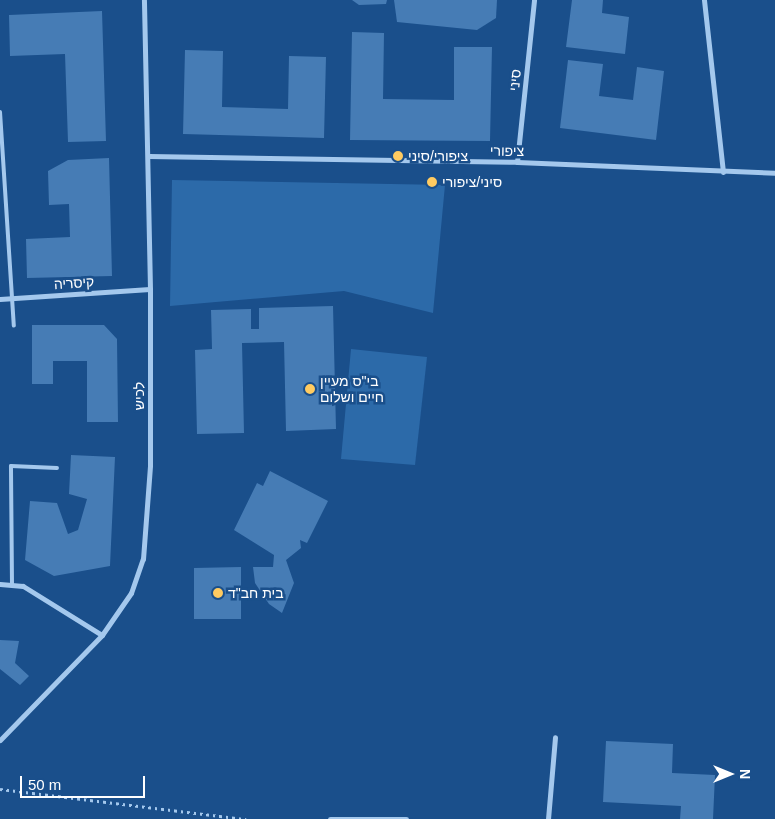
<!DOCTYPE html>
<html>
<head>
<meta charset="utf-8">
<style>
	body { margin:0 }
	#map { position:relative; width:775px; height:819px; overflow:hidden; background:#1a4f8b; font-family:Helvetica,Heebo,sans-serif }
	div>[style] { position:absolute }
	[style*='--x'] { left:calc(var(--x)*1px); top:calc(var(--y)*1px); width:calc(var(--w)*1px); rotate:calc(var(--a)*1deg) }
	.green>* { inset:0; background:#2c6aa9 }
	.building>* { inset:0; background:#467cb5 }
	.path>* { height:3px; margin-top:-1.5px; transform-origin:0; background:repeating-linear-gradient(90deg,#a4c8ed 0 2.5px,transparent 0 6.5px) }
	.lane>* { height:4px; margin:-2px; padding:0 2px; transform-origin:2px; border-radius:2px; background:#a4c8ed }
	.street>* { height:5px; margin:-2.5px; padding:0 2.5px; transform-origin:2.5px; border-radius:2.5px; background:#a4c8ed }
	.dots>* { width:14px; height:14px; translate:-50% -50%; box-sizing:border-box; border:2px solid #1a4f8b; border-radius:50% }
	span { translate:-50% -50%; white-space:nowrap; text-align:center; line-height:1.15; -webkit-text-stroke:5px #1a4f8b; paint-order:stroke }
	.street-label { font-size:14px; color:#fff }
	.poi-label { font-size:14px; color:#fff }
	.left { translate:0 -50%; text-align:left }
	.north { position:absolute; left:705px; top:749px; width:50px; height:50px; -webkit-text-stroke:4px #1a4f8b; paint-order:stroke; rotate:90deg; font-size:14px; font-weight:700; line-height:20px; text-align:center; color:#fff }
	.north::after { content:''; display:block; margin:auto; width:18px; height:22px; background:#fff; clip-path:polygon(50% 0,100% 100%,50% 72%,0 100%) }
	.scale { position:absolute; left:20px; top:776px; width:125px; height:22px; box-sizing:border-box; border:2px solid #fff; border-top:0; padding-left:6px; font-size:15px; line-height:18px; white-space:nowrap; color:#fff; -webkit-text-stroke:4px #1a4f8b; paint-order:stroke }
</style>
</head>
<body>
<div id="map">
	<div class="green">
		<div style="clip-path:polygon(172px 180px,445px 185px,433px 313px,344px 291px,170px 306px)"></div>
		<div style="clip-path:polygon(351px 349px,427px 357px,415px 465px,341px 459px)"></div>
	</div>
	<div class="building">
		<div style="clip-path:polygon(352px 0,387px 0,386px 4px,359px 5px)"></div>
		<div style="clip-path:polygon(394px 0,497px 0,496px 18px,477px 30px,397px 22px)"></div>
		<div style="clip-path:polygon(572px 0,603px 0,602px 13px,629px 17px,625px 54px,566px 47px)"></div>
		<div style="clip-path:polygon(102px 11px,106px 141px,68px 142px,65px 54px,10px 56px,9px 15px)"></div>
		<div style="clip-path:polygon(352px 32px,384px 33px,383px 99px,454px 100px,454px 47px,492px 47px,490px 141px,350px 140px)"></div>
		<div style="clip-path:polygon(185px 50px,223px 51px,222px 107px,288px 109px,289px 56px,326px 57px,324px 138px,183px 134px)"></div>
		<div style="clip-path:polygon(568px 60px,603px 64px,599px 96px,633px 100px,637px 67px,664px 71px,656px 140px,560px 128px)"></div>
		<div style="clip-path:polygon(109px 158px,112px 276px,27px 278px,26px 239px,70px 237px,69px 204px,49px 205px,48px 171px,68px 160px)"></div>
		<div style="clip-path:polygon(333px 306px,336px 429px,286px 431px,284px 342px,242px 343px,244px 433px,197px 434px,195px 350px,212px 349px,211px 310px,251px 309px,251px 329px,259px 329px,259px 308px)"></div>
		<div style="clip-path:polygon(32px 325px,104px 325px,117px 339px,118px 422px,87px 422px,87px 361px,53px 361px,53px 384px,32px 384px)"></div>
		<div style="clip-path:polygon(71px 455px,115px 457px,110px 566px,54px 576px,25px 560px,30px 501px,57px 503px,68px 534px,78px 530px,87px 499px,69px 494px)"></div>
		<div style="clip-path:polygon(270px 471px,328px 501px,307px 543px,300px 540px,301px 548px,286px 560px,294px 583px,282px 613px,269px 604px,255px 583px,253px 567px,273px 567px,274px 555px,234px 530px,257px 483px,263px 486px)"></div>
		<div style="clip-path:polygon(241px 567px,241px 619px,194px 619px,194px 568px)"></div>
		<div style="clip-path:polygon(0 640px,19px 641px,15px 663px,29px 676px,20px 685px,0 669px)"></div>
		<div style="clip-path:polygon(606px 741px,673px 744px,672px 773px,715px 775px,713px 819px,680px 819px,681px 806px,603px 802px)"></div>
	</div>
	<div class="path">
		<div style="--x:0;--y:789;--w:248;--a:7"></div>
	</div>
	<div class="lane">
		<div style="--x:0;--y:112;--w:214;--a:86.3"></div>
		<div style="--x:12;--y:585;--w:119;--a:-90.5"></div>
		<div style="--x:11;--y:466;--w:46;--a:2.5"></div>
	</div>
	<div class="street">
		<div style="--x:704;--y:0;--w:173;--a:83.7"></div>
		<div style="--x:149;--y:156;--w:368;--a:0.9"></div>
		<div style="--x:517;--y:162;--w:258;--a:2.4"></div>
		<div style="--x:517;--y:162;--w:163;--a:-84"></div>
		<div style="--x:0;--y:299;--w:150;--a:-3.8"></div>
		<div style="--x:0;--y:584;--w:23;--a:5"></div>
		<div style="--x:23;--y:586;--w:93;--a:31.8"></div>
		<div style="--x:0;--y:740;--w:146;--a:-45.8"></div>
		<div style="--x:102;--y:635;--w:51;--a:-55.4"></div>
		<div style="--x:131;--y:593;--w:36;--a:-71"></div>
		<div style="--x:143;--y:559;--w:94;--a:-85.7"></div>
		<div style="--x:150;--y:465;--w:176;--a:-90"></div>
		<div style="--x:150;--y:289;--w:289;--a:-91.2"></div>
		<div style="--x:330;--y:819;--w:76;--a:0"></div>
		<div style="--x:548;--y:819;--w:82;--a:-85.1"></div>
	</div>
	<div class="dots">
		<div style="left:398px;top:156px;background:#ffcb61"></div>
		<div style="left:432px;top:182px;background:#ffcb61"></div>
		<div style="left:310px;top:389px;background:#ffcb61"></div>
		<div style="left:218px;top:593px;background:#ffcb61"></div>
	</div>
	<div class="street-label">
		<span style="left:515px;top:80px;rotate:-84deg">סיני</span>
		<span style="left:507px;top:151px;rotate:1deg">ציפורי</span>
		<span style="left:74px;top:283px;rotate:-4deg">קיסריה</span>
		<span style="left:139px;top:396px;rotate:-90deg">לכיש</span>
	</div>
	<div class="poi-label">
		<span class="left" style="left:408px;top:156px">ציפורי/סיני</span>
		<span class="left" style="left:442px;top:182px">סיני/ציפורי</span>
		<span class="left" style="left:320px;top:389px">בי"ס מעיין<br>חיים ושלום</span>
		<span class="left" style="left:228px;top:593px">בית חב"ד</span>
	</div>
	<div class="north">N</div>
	<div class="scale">50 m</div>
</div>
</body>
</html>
